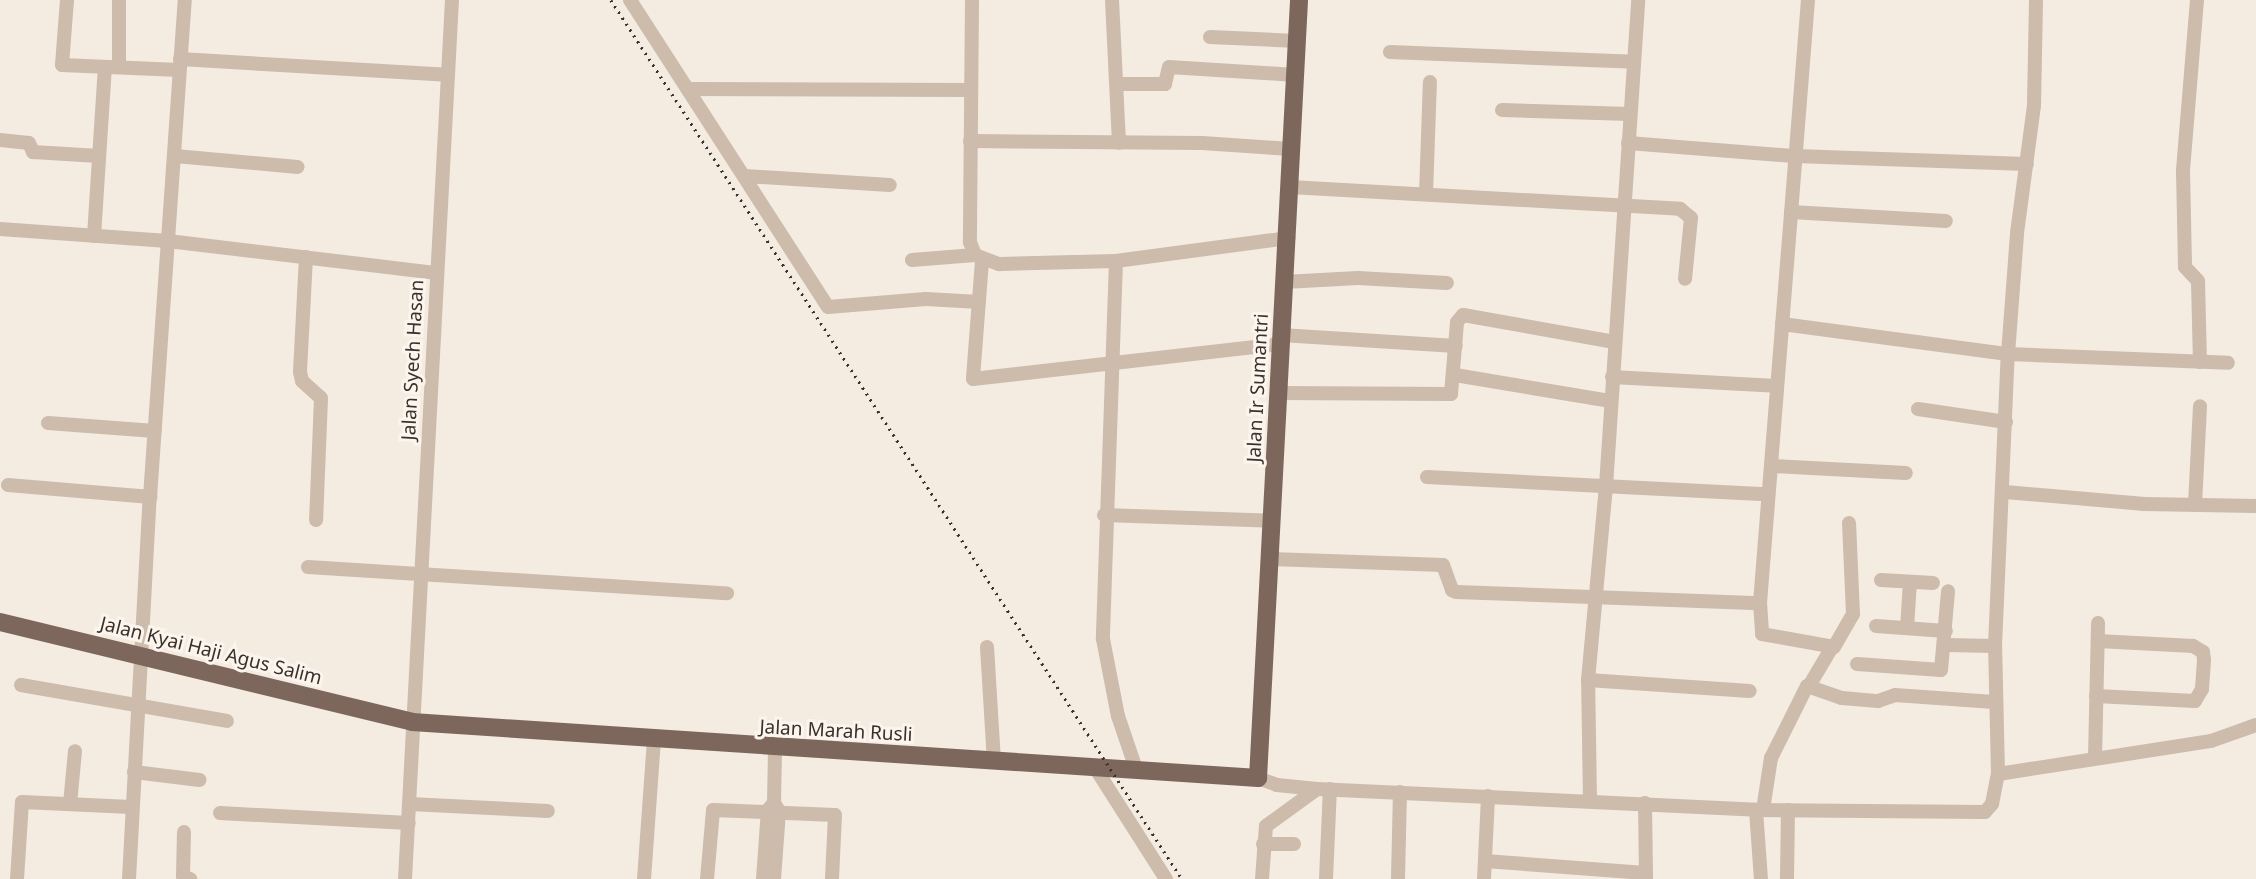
<!DOCTYPE html>
<html>
<head>
<meta charset="utf-8">
<style>
	body { margin:0 }
	#map { position:relative; width:2256px; height:879px; overflow:hidden; background:#f4ebe1; font-family:"Noto Sans",sans-serif }
	div>[style] { position:absolute }
	[style*='--x'] { left:calc(var(--x)*1px); top:calc(var(--y)*1px); width:calc(var(--w)*1px); rotate:calc(var(--a)*1deg) }
	.minor>* { height:14px; margin:-7px; padding:0 7px; transform-origin:7px; border-radius:7px; background:#cdbbac }
	.major>* { height:18px; margin:-9px; padding:0 9px; transform-origin:9px; border-radius:9px; background:#7d675c }
	.rail>* { height:2.5px; margin-top:-1.25px; transform-origin:0; background:repeating-linear-gradient(90deg,#3b302b 0 2px,transparent 0 7px) }
	span { translate:-50% -50%; white-space:nowrap; text-align:center; line-height:1.15; -webkit-text-stroke:6px #fbf5ee; paint-order:stroke }
	.street-label { font-size:19px; color:#3b302b }
</style>
</head>
<body>
<div id="map">
	<div class="minor">
		<div style="--x:67;--y:0;--w:65;--a:94.4"></div>
		<div style="--x:62;--y:65;--w:117;--a:2.4"></div>
		<div style="--x:119;--y:0;--w:66;--a:90"></div>
		<div style="--x:630;--y:0;--w:365;--a:57.2"></div>
		<div style="--x:828;--y:307;--w:98;--a:-4.7"></div>
		<div style="--x:926;--y:299;--w:53;--a:3.2"></div>
		<div style="--x:972;--y:0;--w:242;--a:90.5"></div>
		<div style="--x:970;--y:242;--w:14;--a:69"></div>
		<div style="--x:975;--y:255;--w:26;--a:21"></div>
		<div style="--x:999;--y:264;--w:117;--a:-1.5"></div>
		<div style="--x:1116;--y:261;--w:174;--a:-7.6"></div>
		<div style="--x:1112;--y:0;--w:143;--a:87.2"></div>
		<div style="--x:2197;--y:0;--w:171;--a:94.7"></div>
		<div style="--x:2183;--y:170;--w:97;--a:88.8"></div>
		<div style="--x:2185;--y:267;--w:19;--a:47"></div>
		<div style="--x:2198;--y:281;--w:81;--a:88.6"></div>
		<div style="--x:1210;--y:37;--w:87;--a:2.6"></div>
		<div style="--x:1390;--y:52;--w:244;--a:2.3"></div>
		<div style="--x:180;--y:59;--w:267;--a:3.4"></div>
		<div style="--x:1117;--y:84;--w:48;--a:0"></div>
		<div style="--x:1165;--y:84;--w:17;--a:-77"></div>
		<div style="--x:1169;--y:67;--w:126;--a:3.6"></div>
		<div style="--x:688;--y:89;--w:282;--a:0.2"></div>
		<div style="--x:1502;--y:110;--w:128;--a:1.8"></div>
		<div style="--x:0;--y:140;--w:29;--a:6"></div>
		<div style="--x:29;--y:143;--w:10;--a:66"></div>
		<div style="--x:33;--y:152;--w:66;--a:3.5"></div>
		<div style="--x:970;--y:141;--w:232;--a:0.5"></div>
		<div style="--x:1202;--y:143;--w:89;--a:3.9"></div>
		<div style="--x:1628;--y:143;--w:168;--a:4.5"></div>
		<div style="--x:1795;--y:156;--w:232;--a:2"></div>
		<div style="--x:175;--y:156;--w:123;--a:5.1"></div>
		<div style="--x:745;--y:176;--w:145;--a:3.6"></div>
		<div style="--x:1290;--y:187;--w:391;--a:3.2"></div>
		<div style="--x:1680;--y:209;--w:14;--a:39"></div>
		<div style="--x:1691;--y:218;--w:61;--a:95.6"></div>
		<div style="--x:1426;--y:194;--w:112;--a:-88"></div>
		<div style="--x:1791;--y:212;--w:155;--a:3.3"></div>
		<div style="--x:0;--y:229;--w:168;--a:4.1"></div>
		<div style="--x:168;--y:241;--w:271;--a:6.8"></div>
		<div style="--x:94;--y:236;--w:169;--a:-86.3"></div>
		<div style="--x:306;--y:257;--w:115;--a:93"></div>
		<div style="--x:300;--y:372;--w:9;--a:77"></div>
		<div style="--x:302;--y:381;--w:25;--a:42"></div>
		<div style="--x:321;--y:398;--w:122;--a:92.3"></div>
		<div style="--x:912;--y:260;--w:63;--a:-4.5"></div>
		<div style="--x:982;--y:261;--w:118;--a:94.4"></div>
		<div style="--x:973;--y:379;--w:310;--a:-6.5"></div>
		<div style="--x:1116;--y:261;--w:378;--a:92"></div>
		<div style="--x:1103;--y:639;--w:78;--a:79"></div>
		<div style="--x:1118;--y:716;--w:56;--a:71.2"></div>
		<div style="--x:1284;--y:282;--w:74;--a:-3.1"></div>
		<div style="--x:1358;--y:278;--w:89;--a:3.2"></div>
		<div style="--x:1782;--y:324;--w:228;--a:7.6"></div>
		<div style="--x:2008;--y:354;--w:220;--a:2.3"></div>
		<div style="--x:1281;--y:335;--w:175;--a:3.6"></div>
		<div style="--x:1455;--y:375;--w:158;--a:9.5"></div>
		<div style="--x:1612;--y:377;--w:164;--a:3.1"></div>
		<div style="--x:1279;--y:393;--w:172;--a:0.3"></div>
		<div style="--x:1451;--y:394;--w:72;--a:-85.2"></div>
		<div style="--x:1457;--y:322;--w:9;--a:-49"></div>
		<div style="--x:1463;--y:315;--w:154;--a:10.1"></div>
		<div style="--x:1918;--y:409;--w:89;--a:8.4"></div>
		<div style="--x:48;--y:423;--w:107;--a:4.3"></div>
		<div style="--x:1772;--y:466;--w:134;--a:3"></div>
		<div style="--x:1427;--y:477;--w:339;--a:2.9"></div>
		<div style="--x:8;--y:485;--w:143;--a:4.8"></div>
		<div style="--x:2005;--y:492;--w:140;--a:4.9"></div>
		<div style="--x:2144;--y:504;--w:112;--a:1"></div>
		<div style="--x:2195;--y:505;--w:99;--a:-87.1"></div>
		<div style="--x:1104;--y:515;--w:169;--a:2"></div>
		<div style="--x:1271;--y:559;--w:172;--a:2"></div>
		<div style="--x:1443;--y:565;--w:27;--a:70"></div>
		<div style="--x:1452;--y:590;--w:4;--a:27"></div>
		<div style="--x:1456;--y:592;--w:304;--a:2.1"></div>
		<div style="--x:1760;--y:603;--w:605;--a:-85.45"></div>
		<div style="--x:308;--y:567;--w:420;--a:3.6"></div>
		<div style="--x:1881;--y:580;--w:52;--a:3.3"></div>
		<div style="--x:1760;--y:603;--w:31;--a:86"></div>
		<div style="--x:1762;--y:634;--w:73;--a:10.2"></div>
		<div style="--x:1834;--y:647;--w:38;--a:-60"></div>
		<div style="--x:1853;--y:614;--w:91;--a:-92.5"></div>
		<div style="--x:1876;--y:626;--w:70;--a:4.1"></div>
		<div style="--x:1907;--y:628;--w:46;--a:-86.3"></div>
		<div style="--x:1945;--y:645;--w:50;--a:1.1"></div>
		<div style="--x:987;--y:647;--w:114;--a:86.5"></div>
		<div style="--x:1857;--y:664;--w:84;--a:4.1"></div>
		<div style="--x:1941;--y:670;--w:79;--a:-84.9"></div>
		<div style="--x:1588;--y:680;--w:162;--a:3.9"></div>
		<div style="--x:21;--y:685;--w:209;--a:9.9"></div>
		<div style="--x:1809;--y:686;--w:43;--a:-59.3"></div>
		<div style="--x:2096;--y:696;--w:99;--a:2.9"></div>
		<div style="--x:2195;--y:701;--w:14;--a:-60"></div>
		<div style="--x:2202;--y:689;--w:29;--a:-86"></div>
		<div style="--x:2204;--y:660;--w:8;--a:-97"></div>
		<div style="--x:2203;--y:652;--w:12;--a:-149"></div>
		<div style="--x:2193;--y:646;--w:95;--a:-177"></div>
		<div style="--x:2095;--y:758;--w:135;--a:-88.7"></div>
		<div style="--x:1094;--y:766;--w:134;--a:57.5"></div>
		<div style="--x:134;--y:772;--w:66;--a:6.9"></div>
		<div style="--x:1998;--y:774;--w:216;--a:-8.8"></div>
		<div style="--x:2211;--y:741;--w:48;--a:-19.6"></div>
		<div style="--x:1258;--y:778;--w:20;--a:20"></div>
		<div style="--x:1277;--y:785;--w:40;--a:5.7"></div>
		<div style="--x:1317;--y:789;--w:440;--a:2.7"></div>
		<div style="--x:1756;--y:810;--w:229;--a:0.5"></div>
		<div style="--x:1985;--y:812;--w:11;--a:-49"></div>
		<div style="--x:1992;--y:804;--w:31;--a:-79"></div>
		<div style="--x:1998;--y:774;--w:128;--a:-91.3"></div>
		<div style="--x:1995;--y:646;--w:292;--a:-87.5"></div>
		<div style="--x:2008;--y:354;--w:121;--a:-85.7"></div>
		<div style="--x:2017;--y:233;--w:129;--a:-82.4"></div>
		<div style="--x:2034;--y:105;--w:105;--a:-88.9"></div>
		<div style="--x:1590;--y:801;--w:121;--a:-90.9"></div>
		<div style="--x:1588;--y:680;--w:195;--a:-84.7"></div>
		<div style="--x:1606;--y:486;--w:487;--a:-86.2"></div>
		<div style="--x:1645;--y:803;--w:76;--a:89.2"></div>
		<div style="--x:70;--y:804;--w:53;--a:-84.6"></div>
		<div style="--x:410;--y:804;--w:138;--a:2.9"></div>
		<div style="--x:1756;--y:810;--w:69;--a:85.9"></div>
		<div style="--x:1763;--y:810;--w:53;--a:-81.3"></div>
		<div style="--x:1771;--y:758;--w:80;--a:-63.4"></div>
		<div style="--x:1807;--y:686;--w:37;--a:19"></div>
		<div style="--x:1842;--y:698;--w:36;--a:5"></div>
		<div style="--x:1878;--y:701;--w:18;--a:-19"></div>
		<div style="--x:1895;--y:695;--w:99;--a:4"></div>
		<div style="--x:220;--y:813;--w:189;--a:3"></div>
		<div style="--x:184;--y:832;--w:44;--a:91.3"></div>
		<div style="--x:183;--y:876;--w:8;--a:23"></div>
		<div style="--x:1263;--y:844;--w:31;--a:0"></div>
		<div style="--x:1485;--y:861;--w:161;--a:4.3"></div>
		<div style="--x:17;--y:879;--w:77;--a:-86.3"></div>
		<div style="--x:22;--y:802;--w:109;--a:2.6"></div>
		<div style="--x:129;--y:879;--w:383;--a:-86.9"></div>
		<div style="--x:150;--y:497;--w:498;--a:-86"></div>
		<div style="--x:405;--y:879;--w:880;--a:-86.94"></div>
		<div style="--x:644;--y:879;--w:138;--a:-85.9"></div>
		<div style="--x:707;--y:879;--w:69;--a:-85"></div>
		<div style="--x:713;--y:810;--w:122;--a:2.3"></div>
		<div style="--x:835;--y:815;--w:64;--a:92.7"></div>
		<div style="--x:763;--y:879;--w:69;--a:-85.9"></div>
		<div style="--x:768;--y:810;--w:8;--a:-50"></div>
		<div style="--x:774;--y:879;--w:68;--a:-85.8"></div>
		<div style="--x:779;--y:811;--w:9;--a:-122"></div>
		<div style="--x:774;--y:803;--w:54;--a:-88.9"></div>
		<div style="--x:1262;--y:879;--w:53;--a:-85.7"></div>
		<div style="--x:1266;--y:826;--w:63;--a:-36"></div>
		<div style="--x:1326;--y:879;--w:90;--a:-87.5"></div>
		<div style="--x:1398;--y:879;--w:87;--a:-88.7"></div>
		<div style="--x:1484;--y:879;--w:83;--a:-87.2"></div>
		<div style="--x:1787;--y:879;--w:69;--a:-89.2"></div>
	</div>
	<div class="major">
		<div style="--x:0;--y:622;--w:424;--a:13.6"></div>
		<div style="--x:412;--y:722;--w:848;--a:3.79"></div>
		<div style="--x:1258;--y:778;--w:779;--a:-86.98"></div>
	</div>
	<div class="rail">
		<div style="--x:611;--y:0;--w:1048;--a:56.99"></div>
	</div>
	<div class="street-label">
		<span style="left:413px;top:360px;rotate:-87deg">Jalan Syech Hasan</span>
		<span style="left:1258px;top:388px;rotate:-87deg">Jalan Ir Sumantri</span>
		<span style="left:211px;top:651px;rotate:14deg">Jalan Kyai Haji Agus Salim</span>
		<span style="left:836px;top:731px;rotate:3deg">Jalan Marah Rusli</span>
	</div>
</div>
</body>
</html>
